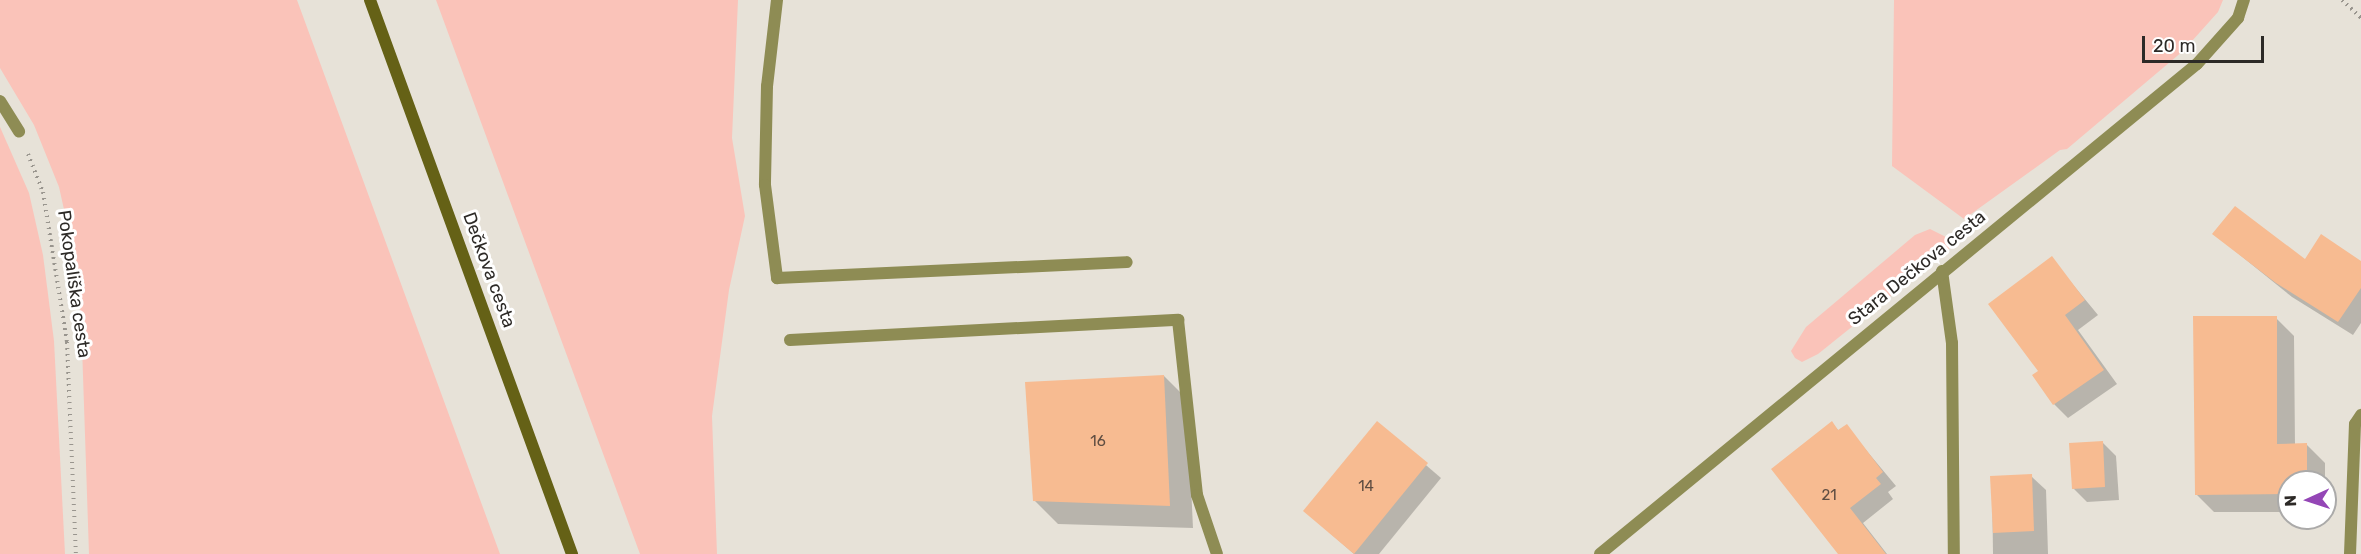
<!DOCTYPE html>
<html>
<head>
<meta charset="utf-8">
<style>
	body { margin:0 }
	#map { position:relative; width:2361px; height:554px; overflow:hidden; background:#e7e2d8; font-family:Rubik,sans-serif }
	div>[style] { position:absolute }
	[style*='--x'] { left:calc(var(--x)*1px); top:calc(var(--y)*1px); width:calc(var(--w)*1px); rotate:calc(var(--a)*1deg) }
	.green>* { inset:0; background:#fac3b9 }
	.shadow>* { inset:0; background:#0003 }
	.building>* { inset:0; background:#f7bb91 }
	.path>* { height:4px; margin-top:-2px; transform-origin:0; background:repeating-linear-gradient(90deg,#99958e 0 1.5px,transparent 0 6px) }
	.lane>* { height:12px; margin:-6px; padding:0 6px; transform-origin:6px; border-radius:6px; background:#8e8c54 }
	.street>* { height:12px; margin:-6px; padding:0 6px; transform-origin:6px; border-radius:6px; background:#8e8c54 }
	.secondary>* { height:12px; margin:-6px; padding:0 6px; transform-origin:6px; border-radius:6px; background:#656116 }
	span { translate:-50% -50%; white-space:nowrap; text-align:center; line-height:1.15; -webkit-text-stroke:6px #fff; paint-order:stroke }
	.number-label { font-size:15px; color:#604e42 }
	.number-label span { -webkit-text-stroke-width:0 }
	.street-label { font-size:18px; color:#2d2a27 }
	.north { position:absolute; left:2277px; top:470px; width:60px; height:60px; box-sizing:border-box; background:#fff; border:2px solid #abaaa9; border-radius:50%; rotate:267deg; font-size:16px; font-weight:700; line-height:24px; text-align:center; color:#2d2a27 }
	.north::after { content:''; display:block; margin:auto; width:21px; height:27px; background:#9446b6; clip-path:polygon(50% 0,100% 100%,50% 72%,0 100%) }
	.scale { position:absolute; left:2142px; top:36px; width:122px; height:27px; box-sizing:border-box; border:3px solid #2d2a27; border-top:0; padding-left:8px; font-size:18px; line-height:21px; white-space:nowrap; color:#2d2a27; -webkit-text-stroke:4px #fff; paint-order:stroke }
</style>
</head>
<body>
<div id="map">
	<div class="green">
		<div style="clip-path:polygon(0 0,297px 0,500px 554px,89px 554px,81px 316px,73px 250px,59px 187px,34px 125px,0 68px)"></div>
		<div style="clip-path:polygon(436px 0,738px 0,732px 138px,745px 216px,729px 290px,712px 416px,717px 554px,640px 554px)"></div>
		<div style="clip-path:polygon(1894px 0,2223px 0,2218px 12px,2183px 51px,2067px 149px,2060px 150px,1964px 219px,1892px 166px)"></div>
		<div style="clip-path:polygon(0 127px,29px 193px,43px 255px,54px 341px,65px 554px,0 554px)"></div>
		<div style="clip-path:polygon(1930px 229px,1948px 238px,1949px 249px,1818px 354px,1802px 362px,1795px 358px,1791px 351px,1806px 327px,1915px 235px)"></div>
	</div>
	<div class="shadow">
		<div style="clip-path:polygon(2214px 234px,2305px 261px,2361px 263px,2361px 323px,2353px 335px,2292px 297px)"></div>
		<div style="clip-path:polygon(2051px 258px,2098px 315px,2078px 330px,2117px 384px,2068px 418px,2054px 404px,2040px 371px)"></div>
		<div style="clip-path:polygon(2276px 318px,2294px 336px,2295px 445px,2307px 445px,2325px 463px,2325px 512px,2325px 482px,2289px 482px,2289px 512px,2214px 512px,2196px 494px)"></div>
		<div style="clip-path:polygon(1164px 376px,1187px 399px,1193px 528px,1058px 524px,1035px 501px)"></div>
		<div style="clip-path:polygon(1377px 423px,1441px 478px,1379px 554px,1354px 554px,1305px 511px)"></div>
		<div style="clip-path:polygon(1832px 423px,1839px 431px,1846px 426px,1896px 486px,1888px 492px,1893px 499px,1863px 523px,1887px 554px,1840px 554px)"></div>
		<div style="clip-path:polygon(2102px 442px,2116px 456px,2119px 500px,2087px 502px,2073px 488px)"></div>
		<div style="clip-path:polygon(2031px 476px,2046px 490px,2048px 554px,1993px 554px,1992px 477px)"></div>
	</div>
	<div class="building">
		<div style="clip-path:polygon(2235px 206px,2305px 259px,2321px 234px,2361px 261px,2361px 288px,2338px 322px,2276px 283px,2212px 234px)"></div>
		<div style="clip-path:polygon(2052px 256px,2085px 300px,2065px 315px,2104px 370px,2053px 405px,2032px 375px,2038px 371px,1988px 304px)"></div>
		<div style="clip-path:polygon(2193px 316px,2277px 316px,2277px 444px,2307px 443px,2307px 482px,2289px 482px,2289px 494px,2195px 495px)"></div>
		<div style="clip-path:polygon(1164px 375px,1170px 506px,1033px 501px,1025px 382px)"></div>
		<div style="clip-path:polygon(1377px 421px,1428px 463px,1354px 554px,1303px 511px)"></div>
		<div style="clip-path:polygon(1832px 421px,1838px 430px,1847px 424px,1883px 472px,1876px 478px,1881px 484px,1850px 508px,1886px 554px,1838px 554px,1771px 469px)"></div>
		<div style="clip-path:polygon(2103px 441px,2105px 487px,2072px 489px,2069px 443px)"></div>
		<div style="clip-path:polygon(2032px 474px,2034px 531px,1993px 533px,1990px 476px)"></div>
	</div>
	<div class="path">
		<div style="--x:2342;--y:0;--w:26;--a:43"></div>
		<div style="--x:28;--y:154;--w:41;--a:68.5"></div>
		<div style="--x:43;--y:192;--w:152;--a:80.9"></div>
		<div style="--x:67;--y:342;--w:212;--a:87.6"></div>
	</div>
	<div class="lane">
		<div style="--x:777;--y:0;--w:87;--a:96.6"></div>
		<div style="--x:767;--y:86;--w:99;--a:91.2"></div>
		<div style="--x:765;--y:185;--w:94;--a:82.6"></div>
		<div style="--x:777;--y:278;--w:350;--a:-2.6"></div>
		<div style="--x:1942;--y:271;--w:73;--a:82.1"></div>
		<div style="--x:1952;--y:343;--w:211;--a:89.5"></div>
		<div style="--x:790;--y:340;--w:389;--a:-3"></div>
		<div style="--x:1178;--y:320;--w:176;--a:83.8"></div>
		<div style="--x:1197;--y:495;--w:62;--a:71.3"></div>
		<div style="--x:2350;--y:554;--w:130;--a:-87.8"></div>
		<div style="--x:2355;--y:424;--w:11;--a:-56"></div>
	</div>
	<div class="street">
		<div style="--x:0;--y:101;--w:36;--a:58"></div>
		<div style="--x:1600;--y:554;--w:772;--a:-39.38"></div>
		<div style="--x:2197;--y:64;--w:62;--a:-48.3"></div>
		<div style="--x:2238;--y:18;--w:19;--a:-72"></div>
	</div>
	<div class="secondary">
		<div style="--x:370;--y:0;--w:590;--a:69.97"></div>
	</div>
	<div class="number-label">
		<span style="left:1098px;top:442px">16</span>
		<span style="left:1366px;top:487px">14</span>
		<span style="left:1829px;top:496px">21</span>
	</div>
	<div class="street-label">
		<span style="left:1917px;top:268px;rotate:-39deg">Stara Dečkova cesta</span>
		<span style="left:489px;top:270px;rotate:70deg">Dečkova cesta</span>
		<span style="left:74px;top:284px;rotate:82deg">Pokopališka cesta</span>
	</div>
	<div class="north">N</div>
	<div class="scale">20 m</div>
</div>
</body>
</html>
